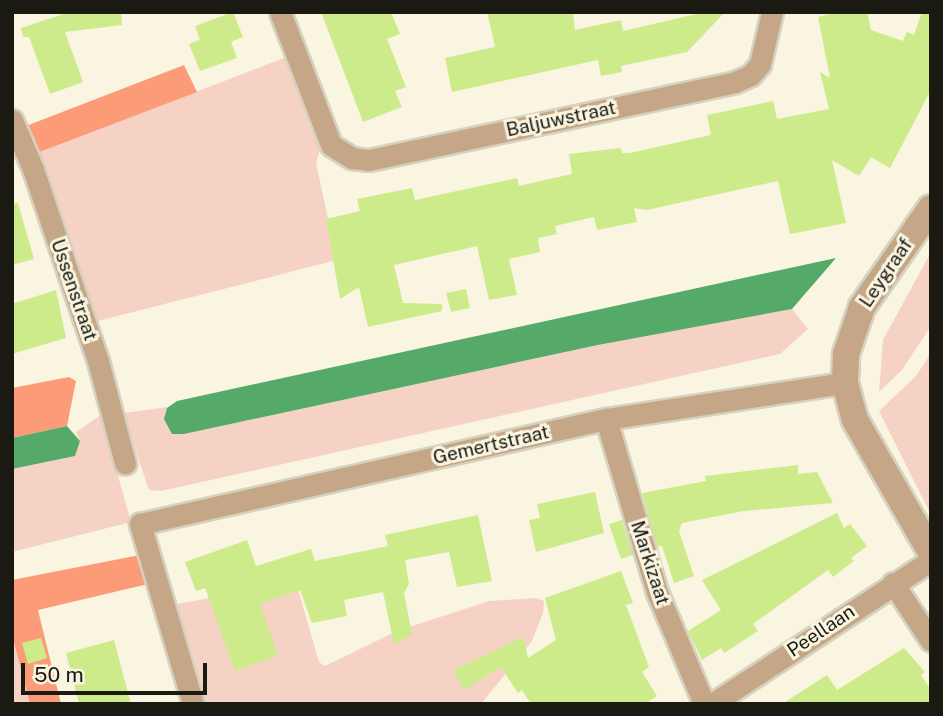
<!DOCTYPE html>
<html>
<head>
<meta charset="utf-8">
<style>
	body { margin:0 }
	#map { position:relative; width:943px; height:716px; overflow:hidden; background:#faf5e1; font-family:"Public Sans",sans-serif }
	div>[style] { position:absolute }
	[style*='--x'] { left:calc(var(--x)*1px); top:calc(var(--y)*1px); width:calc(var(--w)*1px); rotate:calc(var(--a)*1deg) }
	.green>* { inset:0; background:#f6d2c5 }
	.forest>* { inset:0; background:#fb9b77 }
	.water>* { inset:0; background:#55aa6a }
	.building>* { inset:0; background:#ceeb8b }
	.roads { filter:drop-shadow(2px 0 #d6d2c0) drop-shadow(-2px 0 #d6d2c0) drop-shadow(0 2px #d6d2c0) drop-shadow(0 -2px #d6d2c0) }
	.minor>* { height:21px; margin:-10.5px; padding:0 10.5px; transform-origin:10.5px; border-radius:10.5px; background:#c5a787 }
	.tertiary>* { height:26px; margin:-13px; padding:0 13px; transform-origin:13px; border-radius:13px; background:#c5a787 }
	span { translate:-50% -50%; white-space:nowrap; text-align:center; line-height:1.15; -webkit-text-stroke:6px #faf5e1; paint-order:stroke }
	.street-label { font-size:19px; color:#1a1912 }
	.frame { position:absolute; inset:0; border:14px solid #1a1912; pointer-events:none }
	.scale { position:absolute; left:21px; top:663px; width:186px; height:32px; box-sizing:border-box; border:4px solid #1a1912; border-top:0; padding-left:9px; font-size:21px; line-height:24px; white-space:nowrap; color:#1a1912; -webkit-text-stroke:5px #faf5e1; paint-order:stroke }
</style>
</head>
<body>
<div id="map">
	<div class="green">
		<div style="clip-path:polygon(289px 56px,321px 147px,316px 163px,337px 260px,94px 322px,37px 153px)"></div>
		<div style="clip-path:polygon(931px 252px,931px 326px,902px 370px,879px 392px,883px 340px)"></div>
		<div style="clip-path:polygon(792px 309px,808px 329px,780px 354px,161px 491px,149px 490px,123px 413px,168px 407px,184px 434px,598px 345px)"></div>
		<div style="clip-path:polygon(931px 353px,931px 515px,879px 411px,916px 376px)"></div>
		<div style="clip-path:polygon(101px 415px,131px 522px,12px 552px,12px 469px,75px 456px,80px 441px,76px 432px)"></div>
		<div style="clip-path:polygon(296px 582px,319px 662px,325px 666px,397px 631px,489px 601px,536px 598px,544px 601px,543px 613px,532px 641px,481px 704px,205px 704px,177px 604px)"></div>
		<div style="clip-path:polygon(12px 635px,30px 704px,12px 704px)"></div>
	</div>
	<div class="forest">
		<div style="clip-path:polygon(184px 65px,197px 92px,37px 153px,26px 126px)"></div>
		<div style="clip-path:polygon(69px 377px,76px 381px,67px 426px,12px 438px,12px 388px)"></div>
		<div style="clip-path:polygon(140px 555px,148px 584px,38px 610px,61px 704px,30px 704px,12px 635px,12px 580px)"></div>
	</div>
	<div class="water">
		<div style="clip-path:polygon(836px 258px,792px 309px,598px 345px,184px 434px,172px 434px,164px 419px,167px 408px,177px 401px)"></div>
		<div style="clip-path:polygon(67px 426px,80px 441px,75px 456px,12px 469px,12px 438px)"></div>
	</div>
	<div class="building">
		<div style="clip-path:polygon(69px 12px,121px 12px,122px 25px,65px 32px,83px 82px,50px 94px,29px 37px,23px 37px,21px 28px)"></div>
		<div style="clip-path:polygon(233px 12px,243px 37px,231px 42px,237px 58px,200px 71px,189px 44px,200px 40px,195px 26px)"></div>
		<div style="clip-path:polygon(321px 12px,391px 12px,400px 34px,387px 39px,406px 87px,395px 91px,402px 107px,363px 122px)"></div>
		<div style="clip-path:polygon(487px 12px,573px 12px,575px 30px,621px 20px,623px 31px,705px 12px,725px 12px,687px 52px,621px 66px,622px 72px,601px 76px,598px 60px,452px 92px,445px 58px,495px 47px)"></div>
		<div style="clip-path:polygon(837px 12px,867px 12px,871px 30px,903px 41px,907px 32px,914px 35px,922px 12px,931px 12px,931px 90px,890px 168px,871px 157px,859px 176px,832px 160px,846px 223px,790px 234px,778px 181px,647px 210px,634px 208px,637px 222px,597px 230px,594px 217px,555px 226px,557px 234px,538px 238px,540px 252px,509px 259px,517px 295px,489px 300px,477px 246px,394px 265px,403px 303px,442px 304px,442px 311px,368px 327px,359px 287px,340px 299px,326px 219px,360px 211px,357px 199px,412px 188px,415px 200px,517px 178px,519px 186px,545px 180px,572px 174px,569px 154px,621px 148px,622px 153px,630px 153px,711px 135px,707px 115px,773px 101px,777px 119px,829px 109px,820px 72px,830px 78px,818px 17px)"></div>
		<div style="clip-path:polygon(18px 203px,34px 259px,12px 265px,12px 204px)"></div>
		<div style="clip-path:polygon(466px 289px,470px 308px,451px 312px,446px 293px)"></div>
		<div style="clip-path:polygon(56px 290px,66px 338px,12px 354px,12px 304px)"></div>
		<div style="clip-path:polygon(798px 465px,798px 474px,817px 472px,833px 503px,744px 511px,682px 523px,679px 531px,694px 576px,674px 583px,662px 546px,657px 547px,642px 493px,706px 481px,705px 476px)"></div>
		<div style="clip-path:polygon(595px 492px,604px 533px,536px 552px,529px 520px,540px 518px,537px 504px)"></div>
		<div style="clip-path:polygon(837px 513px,844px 528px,850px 524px,867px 546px,851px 558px,854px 561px,833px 577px,828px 570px,753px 624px,758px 631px,724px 653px,721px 648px,702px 660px,688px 631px,721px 610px,702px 580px)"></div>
		<div style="clip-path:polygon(478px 515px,492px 581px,457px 587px,449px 552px,405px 560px,409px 584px,404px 593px,412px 634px,394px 644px,383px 592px,344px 600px,347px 616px,312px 623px,300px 590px,260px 604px,278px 656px,235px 671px,205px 588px,196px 591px,185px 562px,247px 540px,256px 566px,311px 549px,315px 561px,388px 546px,385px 535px)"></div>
		<div style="clip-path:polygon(622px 520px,633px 555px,621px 559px,609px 524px)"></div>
		<div style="clip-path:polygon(621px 571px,633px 603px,626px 605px,649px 667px,642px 672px,657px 696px,645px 704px,531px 704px,522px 690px,518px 693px,501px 667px,464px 690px,453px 670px,523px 637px,528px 658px,556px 640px,545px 598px)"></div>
		<div style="clip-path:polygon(41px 638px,47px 658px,28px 664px,22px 643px)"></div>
		<div style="clip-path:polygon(114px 640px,131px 704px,79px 704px,66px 653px)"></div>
		<div style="clip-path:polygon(904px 648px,925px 672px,921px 675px,931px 690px,931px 704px,782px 704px,827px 675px,837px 690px)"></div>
	</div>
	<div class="roads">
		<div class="minor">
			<div style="--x:280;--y:12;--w:142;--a:69"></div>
			<div style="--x:331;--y:145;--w:25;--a:32"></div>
			<div style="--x:352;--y:158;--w:17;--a:7"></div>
			<div style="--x:369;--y:160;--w:374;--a:-12"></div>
			<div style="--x:735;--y:82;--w:17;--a:-24"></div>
			<div style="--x:751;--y:75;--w:14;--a:-51"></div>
			<div style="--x:760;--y:64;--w:53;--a:-77"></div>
			<div style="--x:12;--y:120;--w:53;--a:66.8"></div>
			<div style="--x:33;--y:169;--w:203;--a:71.3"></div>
			<div style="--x:98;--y:361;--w:106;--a:75.2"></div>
			<div style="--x:606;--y:419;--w:180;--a:73.6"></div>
			<div style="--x:657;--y:592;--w:121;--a:67.2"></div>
			<div style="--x:893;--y:583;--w:69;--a:56.8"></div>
			<div style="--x:193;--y:704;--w:188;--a:-106.4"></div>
			<div style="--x:140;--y:524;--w:478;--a:-12.7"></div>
			<div style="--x:606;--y:419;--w:242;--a:-8.6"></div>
			<div style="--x:712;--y:704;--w:262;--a:-33.3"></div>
		</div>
		<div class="tertiary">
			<div style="--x:931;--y:208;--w:121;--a:124.9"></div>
			<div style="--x:862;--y:307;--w:50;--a:108.8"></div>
			<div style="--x:846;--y:354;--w:29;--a:92"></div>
			<div style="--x:845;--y:383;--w:38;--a:75"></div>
			<div style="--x:855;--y:420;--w:152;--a:60.1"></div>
		</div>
	</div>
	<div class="street-label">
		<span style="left:561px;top:119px;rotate:-12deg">Baljuwstraat</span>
		<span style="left:886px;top:273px;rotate:-56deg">Leygraaf</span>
		<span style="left:74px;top:290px;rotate:71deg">Ussenstraat</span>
		<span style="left:491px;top:445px;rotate:-13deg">Gemertstraat</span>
		<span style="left:650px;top:563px;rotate:72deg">Markizaat</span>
		<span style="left:821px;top:631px;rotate:-34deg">Peellaan</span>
	</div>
	<div class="frame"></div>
	<div class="scale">50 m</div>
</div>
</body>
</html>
